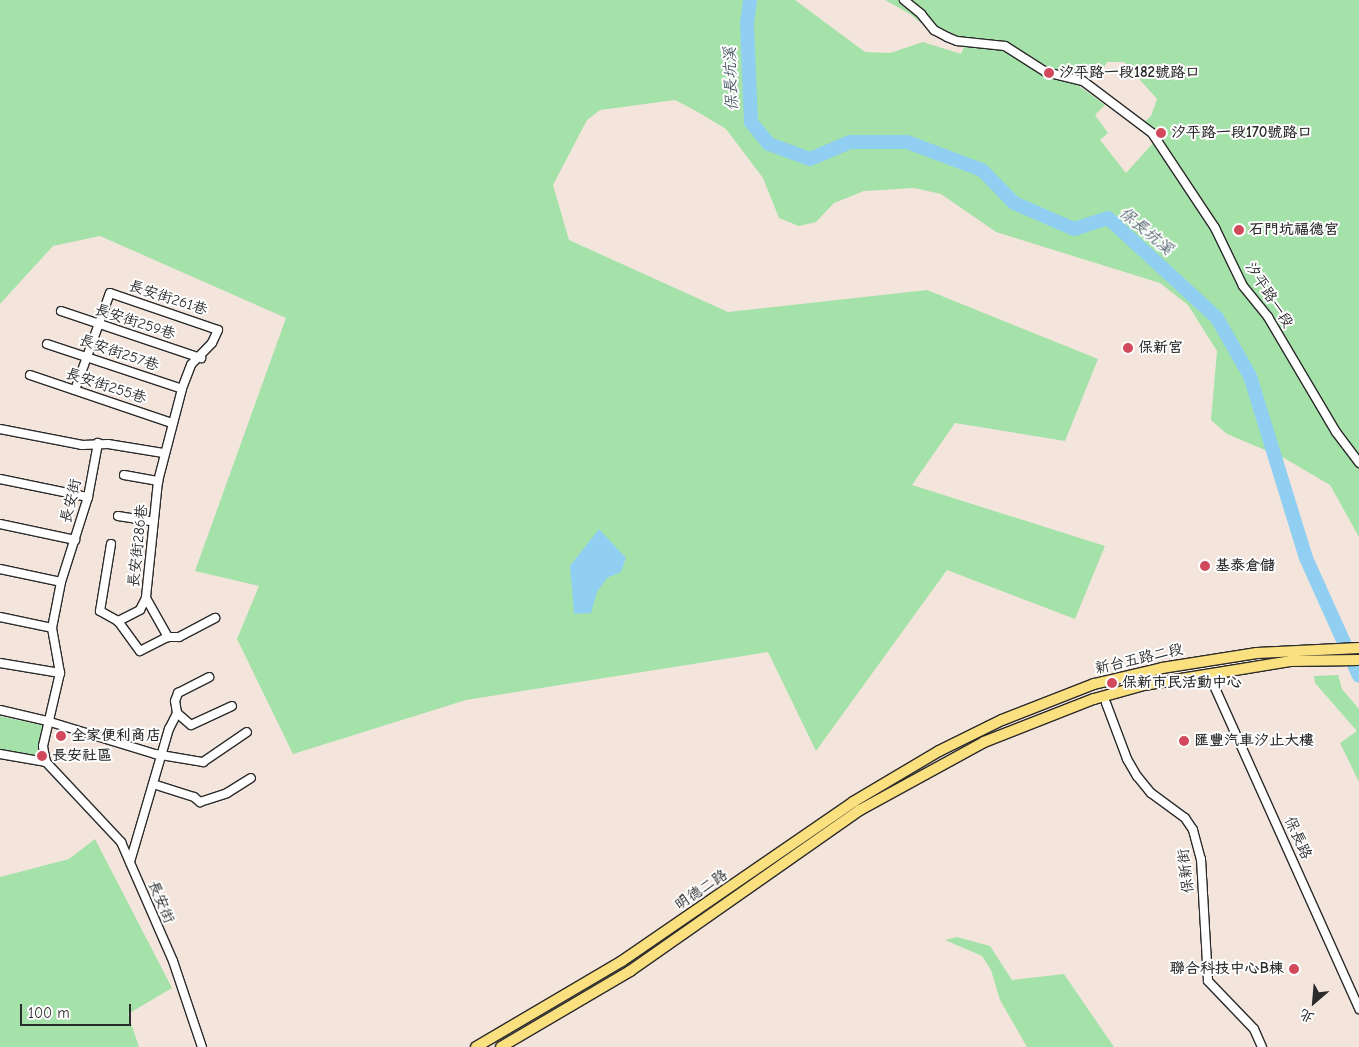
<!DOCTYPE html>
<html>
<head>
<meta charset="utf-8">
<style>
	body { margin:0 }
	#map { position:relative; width:1359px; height:1047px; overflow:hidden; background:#f3e5dc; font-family:"Comic Neue","LXGW WenKai TC",sans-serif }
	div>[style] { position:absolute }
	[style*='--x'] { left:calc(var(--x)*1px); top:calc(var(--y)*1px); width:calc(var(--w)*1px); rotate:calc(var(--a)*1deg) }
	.green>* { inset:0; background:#a5e2a9 }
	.water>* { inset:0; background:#90cff1 }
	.river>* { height:14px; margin:-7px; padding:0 7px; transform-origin:7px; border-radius:7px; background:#90cff1 }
	.roads { filter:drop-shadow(1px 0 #2b2b2b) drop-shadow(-1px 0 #2b2b2b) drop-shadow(0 1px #2b2b2b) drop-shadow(0 -1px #2b2b2b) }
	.minor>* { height:8px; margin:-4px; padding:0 4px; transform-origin:4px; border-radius:4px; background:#fff }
	.major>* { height:10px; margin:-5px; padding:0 5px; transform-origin:5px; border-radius:5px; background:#fbe080 }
	.dots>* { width:14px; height:14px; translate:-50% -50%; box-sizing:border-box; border:2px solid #fff; border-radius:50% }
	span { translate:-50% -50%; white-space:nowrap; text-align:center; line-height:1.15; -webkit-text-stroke:4px #fff; paint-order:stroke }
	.poi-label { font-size:15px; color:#2b2b2b; font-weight:700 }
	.left { translate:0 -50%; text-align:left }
	.right { translate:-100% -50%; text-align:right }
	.street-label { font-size:15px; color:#2b2b2b }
	.water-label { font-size:16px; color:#495c66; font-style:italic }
	.north { position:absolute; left:1289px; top:977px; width:50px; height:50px; -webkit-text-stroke:4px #fff; paint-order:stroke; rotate:207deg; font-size:14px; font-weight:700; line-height:20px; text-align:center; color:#2b2b2b }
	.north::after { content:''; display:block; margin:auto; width:18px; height:22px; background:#2b2b2b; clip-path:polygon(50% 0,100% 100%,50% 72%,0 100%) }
	.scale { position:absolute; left:20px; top:1004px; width:111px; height:22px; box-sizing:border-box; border:2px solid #2b2b2b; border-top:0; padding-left:6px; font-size:15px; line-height:18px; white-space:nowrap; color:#2b2b2b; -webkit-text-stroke:4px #fff; paint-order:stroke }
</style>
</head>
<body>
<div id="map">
	<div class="green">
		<div style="clip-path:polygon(evenodd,0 0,795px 0,865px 52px,890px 53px,923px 42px,961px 54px,964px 47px,933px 33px,910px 14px,885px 0,1359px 0,1359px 537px,1330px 485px,1284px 458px,1227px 434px,1211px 420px,1217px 351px,1188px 305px,1160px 283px,996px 232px,941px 194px,914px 188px,864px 191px,834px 203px,816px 222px,799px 226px,779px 218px,763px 178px,726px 129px,696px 111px,675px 100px,600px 110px,587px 120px,553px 185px,569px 240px,728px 312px,927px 290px,1098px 359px,1065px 441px,955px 423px,912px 485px,1105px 546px,1075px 619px,947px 570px,816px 751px,768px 652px,466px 700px,293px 754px,237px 639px,259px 586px,195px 571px,286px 318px,100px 236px,53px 246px,0 304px,0 0,1107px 62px,1124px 62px,1157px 99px,1151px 116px,1138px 127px,1154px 142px,1126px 173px,1100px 140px,1108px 133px,1095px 115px,1105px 105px,1075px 83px,1081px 65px,1102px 71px,1107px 62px)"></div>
		<div style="clip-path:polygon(1338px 675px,1342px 689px,1359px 709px,1359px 782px,1340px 743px,1357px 731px,1315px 683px,1314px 676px)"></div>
		<div style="clip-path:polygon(0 716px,45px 726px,40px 758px,0 749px)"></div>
		<div style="clip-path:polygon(95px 839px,172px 988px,128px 1014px,139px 1047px,0 1047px,0 877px,69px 859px)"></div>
		<div style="clip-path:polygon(957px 937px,990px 946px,1012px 980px,1064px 974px,1114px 1047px,1027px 1047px,1000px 1000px,991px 970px,982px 956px,945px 940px)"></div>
	</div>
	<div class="water">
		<div style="clip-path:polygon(599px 529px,626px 558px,621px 572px,607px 578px,597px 592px,591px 613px,574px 614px,570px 566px)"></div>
	</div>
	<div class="river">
		<div style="--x:750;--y:0;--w:23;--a:97"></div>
		<div style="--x:747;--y:23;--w:99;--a:87.7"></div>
		<div style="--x:751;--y:122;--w:28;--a:51"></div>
		<div style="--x:769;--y:144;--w:44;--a:20.1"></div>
		<div style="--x:810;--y:159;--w:43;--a:-23"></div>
		<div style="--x:850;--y:142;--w:57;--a:0"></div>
		<div style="--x:907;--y:142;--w:80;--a:20.5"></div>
		<div style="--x:982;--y:170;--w:46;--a:45.9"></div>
		<div style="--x:1014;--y:203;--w:65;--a:23.4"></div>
		<div style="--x:1074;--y:229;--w:36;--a:-18"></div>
		<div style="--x:1108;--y:218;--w:148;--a:42.5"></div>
		<div style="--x:1217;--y:318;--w:67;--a:60.4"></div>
		<div style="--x:1250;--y:376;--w:190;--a:72.9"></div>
		<div style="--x:1306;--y:558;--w:129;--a:65.8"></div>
	</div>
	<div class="roads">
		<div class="minor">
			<div style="--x:904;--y:0;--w:22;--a:39"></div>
			<div style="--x:921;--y:14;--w:21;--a:51"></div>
			<div style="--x:934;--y:30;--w:15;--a:28"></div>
			<div style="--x:947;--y:37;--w:11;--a:22"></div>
			<div style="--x:957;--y:41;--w:48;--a:5.9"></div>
			<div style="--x:1005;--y:46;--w:49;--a:32.4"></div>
			<div style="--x:1046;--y:72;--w:38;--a:14"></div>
			<div style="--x:1083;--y:81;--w:86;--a:37"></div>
			<div style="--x:1152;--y:133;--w:114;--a:56.4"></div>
			<div style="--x:1215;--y:228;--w:64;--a:64.2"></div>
			<div style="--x:1243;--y:286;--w:40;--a:51"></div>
			<div style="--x:1268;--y:317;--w:134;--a:59.4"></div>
			<div style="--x:1336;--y:432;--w:39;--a:53"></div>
			<div style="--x:61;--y:311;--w:148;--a:18.6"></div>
			<div style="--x:47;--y:344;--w:142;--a:18.4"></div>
			<div style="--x:30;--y:375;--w:150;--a:18.7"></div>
			<div style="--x:75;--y:390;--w:103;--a:-70.2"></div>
			<div style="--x:110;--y:293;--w:114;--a:18.9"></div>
			<div style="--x:218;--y:330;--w:14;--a:115"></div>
			<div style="--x:212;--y:343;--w:30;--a:134"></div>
			<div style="--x:191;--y:365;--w:26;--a:111"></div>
			<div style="--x:182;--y:389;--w:95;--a:104.6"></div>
			<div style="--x:158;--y:481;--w:118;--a:95.9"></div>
			<div style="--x:146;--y:598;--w:45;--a:60.6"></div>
			<div style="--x:0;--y:429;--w:84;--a:11"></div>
			<div style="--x:82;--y:445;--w:26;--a:-2"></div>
			<div style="--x:108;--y:444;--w:56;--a:9.3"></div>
			<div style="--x:124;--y:475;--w:35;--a:10"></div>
			<div style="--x:0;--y:479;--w:90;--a:11.6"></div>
			<div style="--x:118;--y:516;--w:36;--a:9"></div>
			<div style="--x:0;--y:524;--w:77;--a:12"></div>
			<div style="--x:111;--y:544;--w:68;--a:99.3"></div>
			<div style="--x:100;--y:611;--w:21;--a:29"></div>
			<div style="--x:0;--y:569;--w:62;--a:12"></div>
			<div style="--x:146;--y:598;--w:13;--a:117"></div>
			<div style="--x:140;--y:610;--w:25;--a:153"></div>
			<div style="--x:118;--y:621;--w:37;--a:54"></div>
			<div style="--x:140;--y:651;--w:31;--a:-27"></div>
			<div style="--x:168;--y:637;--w:11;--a:0"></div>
			<div style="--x:179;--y:637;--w:41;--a:-27.8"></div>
			<div style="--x:0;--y:617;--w:53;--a:11.9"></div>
			<div style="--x:0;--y:663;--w:61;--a:9.5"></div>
			<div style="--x:1211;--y:679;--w:362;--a:65.8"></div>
			<div style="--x:1106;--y:703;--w:60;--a:69.4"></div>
			<div style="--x:1127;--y:759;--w:20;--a:60"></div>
			<div style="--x:1137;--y:776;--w:22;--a:51"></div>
			<div style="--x:1151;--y:793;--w:42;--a:36.3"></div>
			<div style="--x:1185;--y:818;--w:14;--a:56"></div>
			<div style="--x:1193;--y:830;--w:30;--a:75"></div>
			<div style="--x:1201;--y:859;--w:122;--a:86.7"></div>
			<div style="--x:1208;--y:981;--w:66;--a:46.2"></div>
			<div style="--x:1254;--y:1029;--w:20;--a:66"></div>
			<div style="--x:0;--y:710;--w:48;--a:13.2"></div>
			<div style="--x:47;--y:721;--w:113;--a:17"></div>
			<div style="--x:155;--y:754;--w:49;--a:9.5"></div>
			<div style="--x:203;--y:762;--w:53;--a:-34.3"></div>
			<div style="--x:177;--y:713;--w:18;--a:41"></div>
			<div style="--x:191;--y:725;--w:45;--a:-24.9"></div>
			<div style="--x:177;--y:713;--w:12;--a:-99"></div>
			<div style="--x:175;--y:701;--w:9;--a:-69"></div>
			<div style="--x:178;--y:693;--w:35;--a:-27"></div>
			<div style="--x:0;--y:754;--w:47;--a:9.9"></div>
			<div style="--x:46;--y:762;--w:110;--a:46.8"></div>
			<div style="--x:121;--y:842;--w:130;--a:66.4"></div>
			<div style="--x:173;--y:961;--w:91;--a:71.4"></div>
			<div style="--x:46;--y:762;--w:16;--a:-101"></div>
			<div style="--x:43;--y:746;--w:75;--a:-76.9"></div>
			<div style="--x:60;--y:673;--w:46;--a:-100.1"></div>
			<div style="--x:52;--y:628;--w:47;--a:-78.9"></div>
			<div style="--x:61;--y:582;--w:89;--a:-72.4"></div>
			<div style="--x:88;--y:497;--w:55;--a:-79.5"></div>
			<div style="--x:153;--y:784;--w:43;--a:17.6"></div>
			<div style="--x:194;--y:797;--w:8;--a:40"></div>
			<div style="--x:200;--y:802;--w:28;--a:-18"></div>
			<div style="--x:227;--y:793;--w:28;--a:-32"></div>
			<div style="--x:130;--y:862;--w:139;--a:-73.7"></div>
			<div style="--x:169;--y:729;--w:18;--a:-63"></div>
		</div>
		<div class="major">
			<div style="--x:476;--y:1047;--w:169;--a:-30.5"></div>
			<div style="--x:622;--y:961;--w:280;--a:-34.5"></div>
			<div style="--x:853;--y:802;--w:100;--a:-30.7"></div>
			<div style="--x:939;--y:751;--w:70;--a:-26.2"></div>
			<div style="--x:1002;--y:720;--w:99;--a:-21.4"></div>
			<div style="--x:1094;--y:684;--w:70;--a:-13.2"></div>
			<div style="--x:1162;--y:668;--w:96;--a:-9"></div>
			<div style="--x:1257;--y:653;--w:102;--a:-2.8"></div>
			<div style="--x:501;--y:1047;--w:150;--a:-30.5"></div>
			<div style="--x:630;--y:971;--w:281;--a:-35"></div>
			<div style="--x:860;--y:810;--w:141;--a:-28.7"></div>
			<div style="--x:984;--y:742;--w:118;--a:-21.4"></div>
			<div style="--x:1094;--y:699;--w:52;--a:-15.6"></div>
			<div style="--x:1144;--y:685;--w:148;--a:-9.3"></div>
			<div style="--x:1290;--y:661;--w:69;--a:-0.8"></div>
		</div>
	</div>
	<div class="dots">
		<div style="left:1049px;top:73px;background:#d1495b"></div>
		<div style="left:1161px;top:133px;background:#d1495b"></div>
		<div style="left:1239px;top:230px;background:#d1495b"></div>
		<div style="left:1128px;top:348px;background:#d1495b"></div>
		<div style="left:1205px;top:566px;background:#d1495b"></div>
		<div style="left:1112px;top:683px;background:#d1495b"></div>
		<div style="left:61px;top:736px;background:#d1495b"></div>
		<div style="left:1184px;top:741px;background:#d1495b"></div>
		<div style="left:42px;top:756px;background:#d1495b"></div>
		<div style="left:1294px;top:969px;background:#d1495b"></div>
	</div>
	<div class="poi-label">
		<span class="left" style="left:1059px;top:73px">汐平路一段182號路口</span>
		<span class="left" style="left:1171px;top:133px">汐平路一段170號路口</span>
		<span class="left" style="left:1249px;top:230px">石門坑福德宮</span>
		<span class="left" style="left:1138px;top:348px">保新宮</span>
		<span class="left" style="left:1215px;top:566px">基泰倉儲</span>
		<span class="left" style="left:1122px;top:683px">保新市民活動中心</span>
		<span class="left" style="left:71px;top:736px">全家便利商店</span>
		<span class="left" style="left:1194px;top:741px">匯豐汽車汐止大樓</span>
		<span class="left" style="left:52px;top:756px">長安社區</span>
		<span class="right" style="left:1284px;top:969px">聯合科技中心B棟</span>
	</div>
	<div class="street-label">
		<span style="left:1269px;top:295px;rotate:57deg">汐平路一段</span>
		<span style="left:168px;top:298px;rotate:18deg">長安街261巷</span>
		<span style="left:135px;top:322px;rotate:18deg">長安街259巷</span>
		<span style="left:119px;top:353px;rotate:19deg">長安街257巷</span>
		<span style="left:106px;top:386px;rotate:18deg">長安街255巷</span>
		<span style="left:71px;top:501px;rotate:-76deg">長安街</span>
		<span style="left:138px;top:546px;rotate:-84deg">長安街286巷</span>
		<span style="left:1139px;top:659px;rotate:-13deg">新台五路二段</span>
		<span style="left:1298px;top:838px;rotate:66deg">保長路</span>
		<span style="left:1186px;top:871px;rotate:-97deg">保新街</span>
		<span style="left:701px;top:890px;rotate:-34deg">明德二路</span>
		<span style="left:161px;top:902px;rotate:67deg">長安街</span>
	</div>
	<div class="water-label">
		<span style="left:731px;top:79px;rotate:-92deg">保長坑溪</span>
		<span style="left:1146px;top:231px;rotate:40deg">保長坑溪</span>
	</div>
	<div class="north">北</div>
	<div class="scale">100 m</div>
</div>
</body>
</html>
